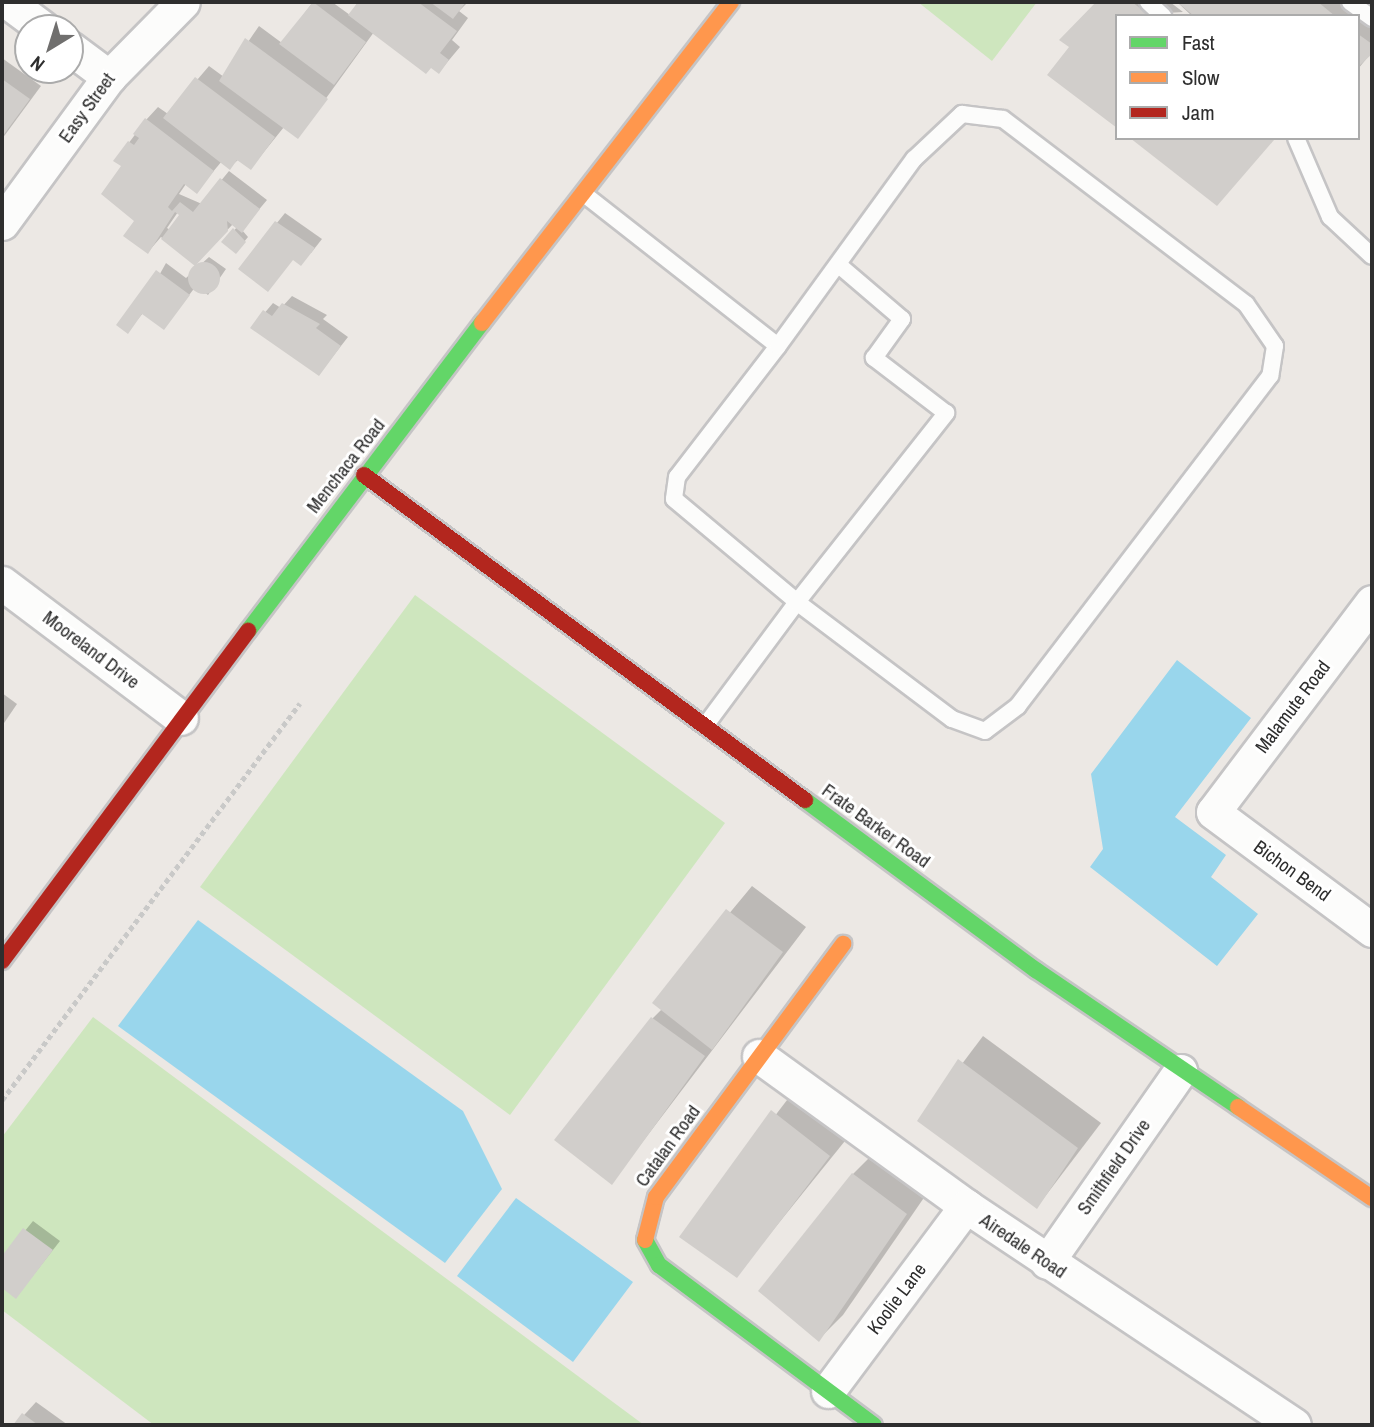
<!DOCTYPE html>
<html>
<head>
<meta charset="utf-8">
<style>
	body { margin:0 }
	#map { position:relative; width:1374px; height:1427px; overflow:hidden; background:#ece8e4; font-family:"Archivo Narrow",sans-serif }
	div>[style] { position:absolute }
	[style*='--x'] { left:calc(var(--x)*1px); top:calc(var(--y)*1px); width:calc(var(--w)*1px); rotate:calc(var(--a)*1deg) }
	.green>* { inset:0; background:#cee6be }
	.water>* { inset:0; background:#99d6ec }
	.shadow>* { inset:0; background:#0003 }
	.building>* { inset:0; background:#d1cecb }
	.round { border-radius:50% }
	.path>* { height:4.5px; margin-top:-2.25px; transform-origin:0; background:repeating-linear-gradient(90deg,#c9c9c8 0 5px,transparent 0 8.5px) }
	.roads { filter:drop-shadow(2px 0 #c5c4c5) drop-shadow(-2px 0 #c5c4c5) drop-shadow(0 2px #c5c4c5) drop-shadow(0 -2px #c5c4c5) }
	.lane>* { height:16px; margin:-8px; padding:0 8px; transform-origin:8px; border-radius:8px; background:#fcfcfb }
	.street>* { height:33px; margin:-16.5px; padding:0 16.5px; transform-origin:16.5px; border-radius:16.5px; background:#fcfcfb }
	.fast>* { height:16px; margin:-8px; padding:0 8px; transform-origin:8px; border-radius:8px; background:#63d668 }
	.slow>* { height:16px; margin:-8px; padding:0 8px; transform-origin:8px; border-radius:8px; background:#ff974d }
	.jam>* { height:16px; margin:-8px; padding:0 8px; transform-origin:8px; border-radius:8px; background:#b3261e }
	span { translate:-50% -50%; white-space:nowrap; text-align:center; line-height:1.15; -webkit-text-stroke:6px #fff; paint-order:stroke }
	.street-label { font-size:19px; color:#2e2e2e }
	.frame { position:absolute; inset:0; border:4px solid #2e2e2e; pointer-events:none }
	.legend { position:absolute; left:1115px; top:14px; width:245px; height:126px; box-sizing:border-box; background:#fff; border:2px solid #ababab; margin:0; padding:9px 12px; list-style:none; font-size:21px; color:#2e2e2e }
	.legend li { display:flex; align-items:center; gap:14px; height:35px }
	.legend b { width:35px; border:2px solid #ababab }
	.north { position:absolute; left:14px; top:14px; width:70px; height:70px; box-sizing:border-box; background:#fff; border:2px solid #ababab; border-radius:50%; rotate:218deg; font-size:19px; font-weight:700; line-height:28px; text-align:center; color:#2e2e2e }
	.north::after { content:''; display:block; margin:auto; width:24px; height:32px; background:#706f6e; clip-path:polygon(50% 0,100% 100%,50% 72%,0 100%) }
</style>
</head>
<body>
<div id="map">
	<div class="green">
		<div style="clip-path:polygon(918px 2px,1037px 2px,992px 61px)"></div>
		<div style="clip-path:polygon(415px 595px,725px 823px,510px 1115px,200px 887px)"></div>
		<div style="clip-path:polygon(93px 1017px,644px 1425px,154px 1425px,2px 1310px,2px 1137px)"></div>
	</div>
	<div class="water">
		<div style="clip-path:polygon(1177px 660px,1251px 718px,1175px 817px,1226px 855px,1211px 877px,1258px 914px,1217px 966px,1090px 867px,1103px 849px,1091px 774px)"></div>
		<div style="clip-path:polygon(198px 920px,463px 1111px,502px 1189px,445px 1263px,118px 1026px)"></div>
		<div style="clip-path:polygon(516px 1198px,633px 1282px,573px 1362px,457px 1276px)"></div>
	</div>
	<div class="shadow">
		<div style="clip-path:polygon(evenodd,313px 2px,332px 2px,350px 15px,358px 2px,468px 2px,459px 11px,468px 18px,452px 40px,460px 47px,439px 72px,374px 32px,298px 137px,284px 127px,251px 168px,239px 159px,230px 167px,222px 161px,197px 191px,186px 184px,179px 194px,202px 204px,229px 171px,267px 200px,242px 230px,248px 237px,239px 248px,224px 242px,237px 227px,233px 224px,195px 264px,161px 237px,148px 252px,124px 166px,116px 160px,146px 120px,158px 107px,168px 114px,209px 66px,224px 77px,259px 26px,282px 43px,313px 2px,178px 212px,181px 215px,170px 230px,167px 228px,178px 212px)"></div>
		<div style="clip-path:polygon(1100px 2px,1170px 2px,1183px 12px,1117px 16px,1071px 47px,1061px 40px)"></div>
		<div style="clip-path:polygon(1177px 2px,1356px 2px,1372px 15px,1372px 52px,1358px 69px,1358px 16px,1192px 16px)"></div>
		<div style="clip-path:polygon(2px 58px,41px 86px,2px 139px)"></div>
		<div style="clip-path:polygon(285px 213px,322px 239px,311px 253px,240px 268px)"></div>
		<div style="clip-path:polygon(209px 257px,226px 269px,208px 295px,196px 286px,164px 328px,143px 313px,128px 331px,166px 263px,186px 278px)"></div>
		<div style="clip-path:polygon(292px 296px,327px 315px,323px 319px,348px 337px,319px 374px,252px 328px,273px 303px,281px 308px)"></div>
		<div style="clip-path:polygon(2px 693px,17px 704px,2px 726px)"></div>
		<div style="clip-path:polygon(752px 886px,806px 927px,612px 1182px,653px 1018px,662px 1009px,655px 1003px)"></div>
		<div style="clip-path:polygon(983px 1036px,1101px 1123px,1037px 1207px,919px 1121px)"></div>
		<div style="clip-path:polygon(797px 1087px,853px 1131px,736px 1276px,682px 1237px)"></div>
		<div style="clip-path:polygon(877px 1150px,930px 1189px,843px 1315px,819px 1339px,853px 1174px)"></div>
		<div style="clip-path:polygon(33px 1221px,60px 1241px,16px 1297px,2px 1286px,2px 1259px)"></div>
		<div style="clip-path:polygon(36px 1402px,68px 1425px,15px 1425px)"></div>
	</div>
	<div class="building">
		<div style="clip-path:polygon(313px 2px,366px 42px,334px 85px,279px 44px)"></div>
		<div style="clip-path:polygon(358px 2px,418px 2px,457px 31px,440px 53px,449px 60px,439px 74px,431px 68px,426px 74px,348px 15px)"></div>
		<div style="clip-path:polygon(430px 2px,466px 2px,453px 19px)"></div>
		<div style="clip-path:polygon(1096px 2px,1132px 2px,1150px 16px,1117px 16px,1117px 128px,1047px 75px,1069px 47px,1059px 40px)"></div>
		<div style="clip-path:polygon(1177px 2px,1318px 2px,1335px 16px,1194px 16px)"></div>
		<div style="clip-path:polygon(1358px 34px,1372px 44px,1372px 54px,1358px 67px)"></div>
		<div style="clip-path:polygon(245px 38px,328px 99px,298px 139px,219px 81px)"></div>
		<div style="clip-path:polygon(195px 77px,275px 137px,251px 170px,237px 160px,230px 170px,163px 118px)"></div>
		<div style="clip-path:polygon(2px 79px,30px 99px,2px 137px)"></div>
		<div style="clip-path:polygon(145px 118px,214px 171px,197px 194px,184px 184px,168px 207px,172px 211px,180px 202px,193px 212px,220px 178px,260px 209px,242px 233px,227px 221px,228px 231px,195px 266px,161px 239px,179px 215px,175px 212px,148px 254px,123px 236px,134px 221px,101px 194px,121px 166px,113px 161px,128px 141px,134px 145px,139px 138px,133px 134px)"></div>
		<div style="clip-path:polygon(1130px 138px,1272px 138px,1274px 140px,1217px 206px)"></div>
		<div style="clip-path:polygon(275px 221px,315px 248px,301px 266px,293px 260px,268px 292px,238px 269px)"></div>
		<div style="clip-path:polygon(233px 228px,246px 242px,236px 254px,221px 242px)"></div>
		<div class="round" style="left:188px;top:262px;width:32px;height:32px"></div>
		<div style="clip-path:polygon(156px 270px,190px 295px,164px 330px,142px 314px,128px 334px,116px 325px)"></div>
		<div style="clip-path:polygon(282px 303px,320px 324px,316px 328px,341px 346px,319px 376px,250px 328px,263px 310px,272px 316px)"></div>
		<div style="clip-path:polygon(726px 909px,783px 952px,712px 1050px,652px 1003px)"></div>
		<div style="clip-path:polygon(651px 1017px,705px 1056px,612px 1185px,554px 1140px)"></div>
		<div style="clip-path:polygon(958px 1059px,1078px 1148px,1037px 1209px,917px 1121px)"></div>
		<div style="clip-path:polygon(771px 1110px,830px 1156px,737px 1278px,679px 1237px)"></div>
		<div style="clip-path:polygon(852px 1173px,907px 1214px,819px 1342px,758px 1291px)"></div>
		<div style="clip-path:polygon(23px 1228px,53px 1250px,16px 1299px,2px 1288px,2px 1256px)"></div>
		<div style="clip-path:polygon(22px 1413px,38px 1425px,13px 1425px)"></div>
	</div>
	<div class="path">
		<div style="--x:2;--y:1100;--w:496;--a:-53.1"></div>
	</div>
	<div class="roads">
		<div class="lane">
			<div style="--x:1148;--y:2;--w:21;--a:43"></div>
			<div style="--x:1350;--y:2;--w:27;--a:36"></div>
			<div style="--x:1296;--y:138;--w:86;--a:66.7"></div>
			<div style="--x:1330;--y:217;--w:57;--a:42.9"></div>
			<div style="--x:584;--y:194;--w:246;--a:38.1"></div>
			<div style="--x:778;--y:346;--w:165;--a:127.6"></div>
			<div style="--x:677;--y:477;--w:22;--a:98"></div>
			<div style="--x:674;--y:499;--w:160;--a:39.9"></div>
			<div style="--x:797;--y:602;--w:154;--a:126.6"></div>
			<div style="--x:778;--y:346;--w:231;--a:-54"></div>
			<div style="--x:914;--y:159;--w:66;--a:-43.2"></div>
			<div style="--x:962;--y:114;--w:41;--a:7"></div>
			<div style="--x:1003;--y:119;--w:305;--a:37.3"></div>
			<div style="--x:1246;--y:304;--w:51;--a:55.4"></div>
			<div style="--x:1275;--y:346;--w:30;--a:99"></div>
			<div style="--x:1270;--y:376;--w:415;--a:127.4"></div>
			<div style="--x:1018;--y:706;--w:41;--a:142.9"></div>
			<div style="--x:985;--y:731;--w:35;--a:-160"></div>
			<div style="--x:952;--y:719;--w:194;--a:-143"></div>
			<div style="--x:797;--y:602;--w:241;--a:-51.7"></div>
			<div style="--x:946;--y:413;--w:91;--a:-142.6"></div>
			<div style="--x:874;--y:358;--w:48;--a:-54.3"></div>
			<div style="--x:902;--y:319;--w:82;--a:-139.5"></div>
		</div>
		<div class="street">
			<div style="--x:8;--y:2;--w:44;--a:36.6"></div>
			<div style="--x:70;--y:48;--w:49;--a:36.6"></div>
			<div style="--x:2;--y:223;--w:181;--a:-53.8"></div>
			<div style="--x:109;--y:77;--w:105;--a:-45.4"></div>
			<div style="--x:2;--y:583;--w:224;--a:37"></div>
			<div style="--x:1372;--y:602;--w:263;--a:127.1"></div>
			<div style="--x:1213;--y:812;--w:198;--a:36.6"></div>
			<div style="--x:759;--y:1056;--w:256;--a:35.9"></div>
			<div style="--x:966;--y:1206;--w:394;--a:33.7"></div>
			<div style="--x:1047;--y:1262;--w:233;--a:-55.1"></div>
			<div style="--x:828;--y:1391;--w:231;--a:-53.3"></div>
		</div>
		<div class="fast">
			<div style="--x:248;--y:631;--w:387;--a:-52.8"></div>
			<div style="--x:805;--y:800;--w:287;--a:36.4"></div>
			<div style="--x:1036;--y:970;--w:244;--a:34.1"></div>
			<div style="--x:645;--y:1240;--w:29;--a:61"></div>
			<div style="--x:659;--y:1265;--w:268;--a:36.7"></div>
		</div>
		<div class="slow">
			<div style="--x:482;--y:323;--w:406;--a:-52.2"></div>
			<div style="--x:1238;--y:1107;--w:162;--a:34.2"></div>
			<div style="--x:645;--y:1240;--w:44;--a:-75.7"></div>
			<div style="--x:656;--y:1197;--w:315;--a:-53.5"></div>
		</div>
		<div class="jam">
			<div style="--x:364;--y:475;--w:548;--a:36.39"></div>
			<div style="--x:2;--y:961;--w:412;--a:-53.3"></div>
		</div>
	</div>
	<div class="street-label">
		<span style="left:87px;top:108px;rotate:-54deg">Easy Street</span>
		<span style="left:346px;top:466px;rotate:-52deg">Menchaca Road</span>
		<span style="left:91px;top:650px;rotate:37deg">Mooreland Drive</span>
		<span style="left:1293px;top:707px;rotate:-53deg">Malamute Road</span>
		<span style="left:876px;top:826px;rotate:36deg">Frate Barker Road</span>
		<span style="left:1292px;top:871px;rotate:36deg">Bichon Bend</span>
		<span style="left:668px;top:1146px;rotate:-54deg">Catalan Road</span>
		<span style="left:1114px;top:1167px;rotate:-55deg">Smithfield Drive</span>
		<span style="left:1023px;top:1246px;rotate:34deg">Airedale Road</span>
		<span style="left:897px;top:1299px;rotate:-53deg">Koolie Lane</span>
	</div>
	<div class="frame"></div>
	<ul class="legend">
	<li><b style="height:9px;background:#63d668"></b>Fast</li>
	<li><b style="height:9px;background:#ff974d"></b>Slow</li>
	<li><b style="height:9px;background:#b3261e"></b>Jam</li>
	</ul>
	<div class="north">N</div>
</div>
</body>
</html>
